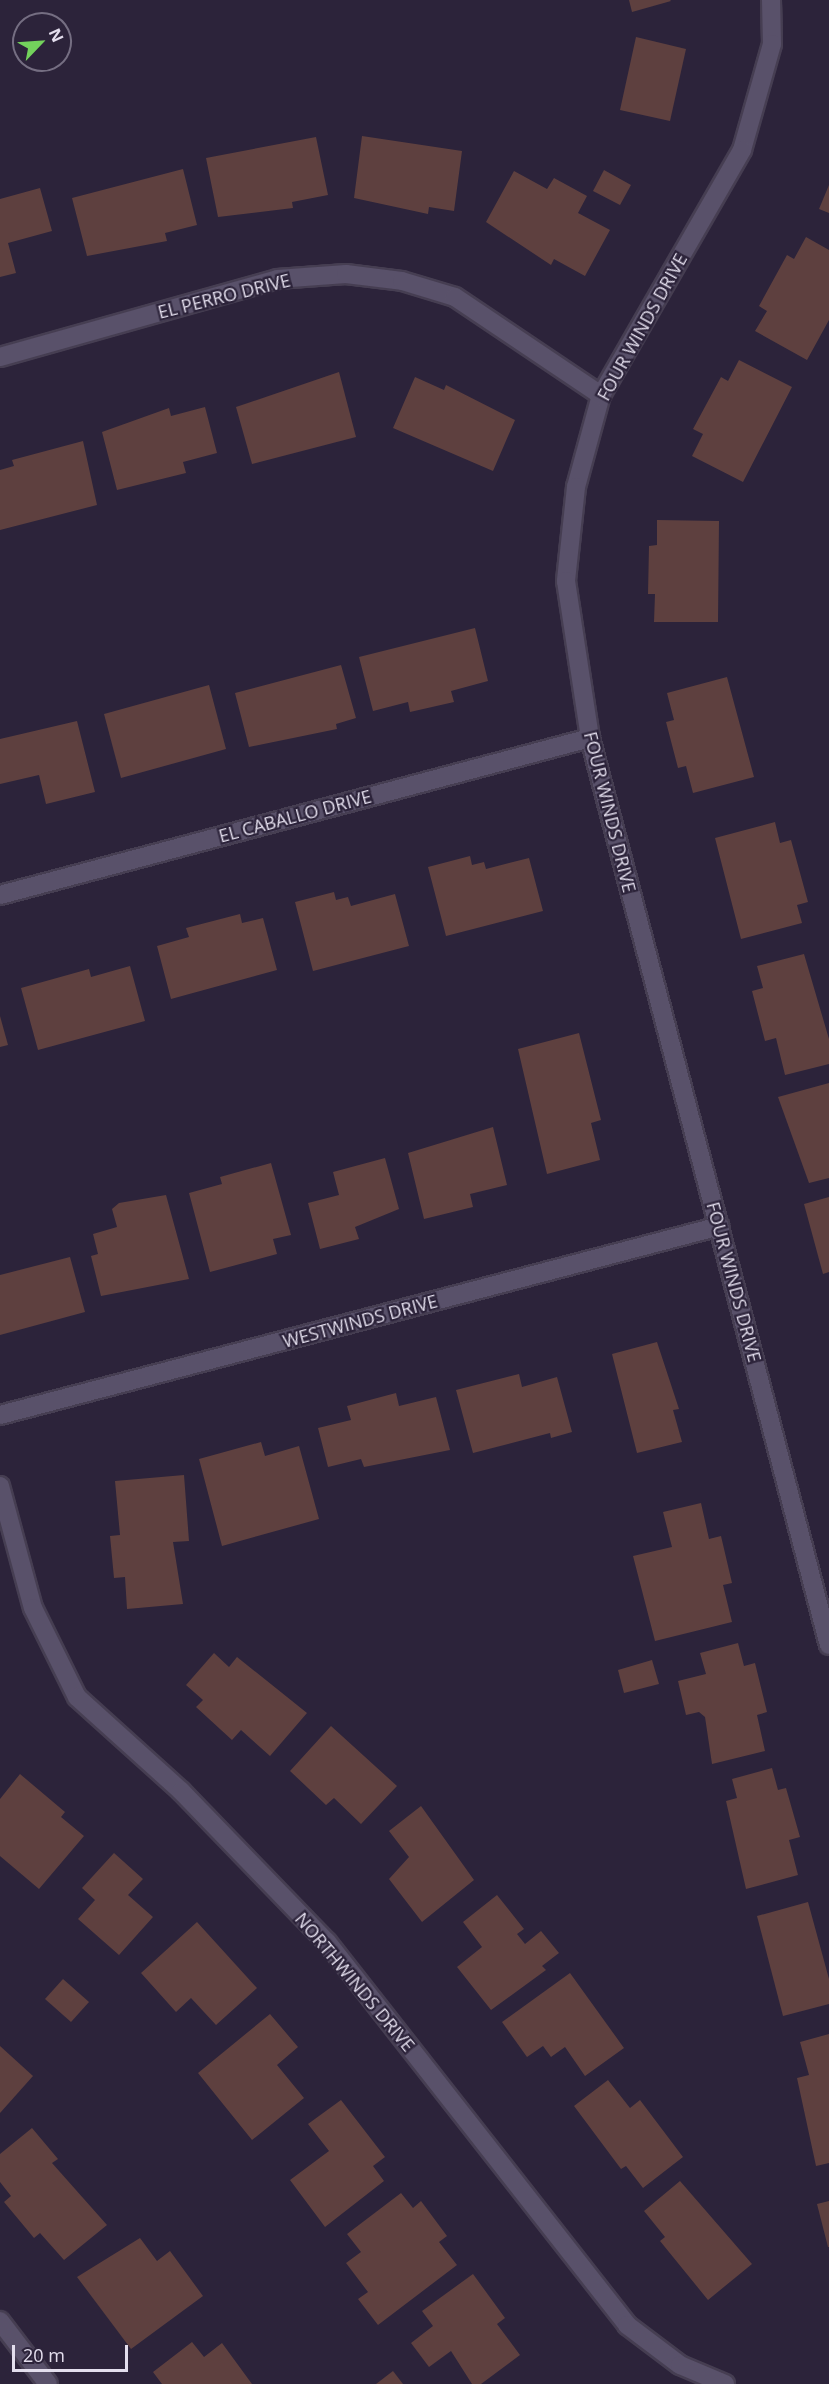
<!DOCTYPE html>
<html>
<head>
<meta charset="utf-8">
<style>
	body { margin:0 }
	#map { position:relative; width:829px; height:2384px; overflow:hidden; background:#2c233a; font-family:"Open Sans",sans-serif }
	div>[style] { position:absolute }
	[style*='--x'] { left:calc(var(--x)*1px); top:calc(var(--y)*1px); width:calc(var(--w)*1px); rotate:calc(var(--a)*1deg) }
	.building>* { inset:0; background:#5e403f }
	.roads { filter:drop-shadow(2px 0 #463e52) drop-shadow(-2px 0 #463e52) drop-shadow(0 2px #463e52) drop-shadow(0 -2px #463e52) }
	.minor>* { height:18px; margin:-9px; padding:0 9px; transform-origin:9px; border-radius:9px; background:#59516a }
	span { translate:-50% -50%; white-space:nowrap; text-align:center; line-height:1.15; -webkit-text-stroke:4.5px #2c233a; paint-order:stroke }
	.street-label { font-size:18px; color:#e3deed }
	.north { position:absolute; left:12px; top:12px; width:60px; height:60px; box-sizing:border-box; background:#2c233a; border:2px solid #756e82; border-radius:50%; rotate:65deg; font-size:16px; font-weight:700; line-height:24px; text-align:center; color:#e3deed }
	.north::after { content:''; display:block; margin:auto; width:21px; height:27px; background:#73d25c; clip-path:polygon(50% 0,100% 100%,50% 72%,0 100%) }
	.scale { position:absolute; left:12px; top:2345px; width:116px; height:27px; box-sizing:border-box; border:3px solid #e3deed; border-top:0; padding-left:8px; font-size:18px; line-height:21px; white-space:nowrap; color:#e3deed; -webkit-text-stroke:4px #2c233a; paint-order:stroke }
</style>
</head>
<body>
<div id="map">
	<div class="building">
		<div style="clip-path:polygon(629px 0,670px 0,671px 1px,632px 12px)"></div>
		<div style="clip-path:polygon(636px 37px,686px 49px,670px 121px,620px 110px)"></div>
		<div style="clip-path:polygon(362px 136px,462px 151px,454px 211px,429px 207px,428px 214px,354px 198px)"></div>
		<div style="clip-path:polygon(316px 137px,328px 195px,292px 202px,293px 208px,218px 217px,206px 158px)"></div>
		<div style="clip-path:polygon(183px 169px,197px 225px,165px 233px,167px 241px,87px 256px,72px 198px)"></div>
		<div style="clip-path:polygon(604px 170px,631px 185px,620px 205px,593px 191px)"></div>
		<div style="clip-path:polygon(514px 171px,547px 189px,554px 178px,587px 196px,578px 213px,610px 230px,585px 276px,554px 259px,551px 265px,486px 222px)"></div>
		<div style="clip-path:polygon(829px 185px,829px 213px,819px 209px)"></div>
		<div style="clip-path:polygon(40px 188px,52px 231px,8px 243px,16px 273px,0 277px,0 199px)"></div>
		<div style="clip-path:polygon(806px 237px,829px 250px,829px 320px,807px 360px,755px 331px,767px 311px,759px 306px,787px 255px,794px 259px)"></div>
		<div style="clip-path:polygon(739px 360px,792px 387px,743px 482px,692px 456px,703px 434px,693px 429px,721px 377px,728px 381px)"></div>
		<div style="clip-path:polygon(339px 372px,356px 437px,252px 464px,236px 407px)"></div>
		<div style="clip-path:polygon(415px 377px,444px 390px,446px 385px,515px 420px,493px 471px,393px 428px)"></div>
		<div style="clip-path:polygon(205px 407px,217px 453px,183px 462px,186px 473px,117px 490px,102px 432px,169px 408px,171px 416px)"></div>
		<div style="clip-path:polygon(83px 441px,97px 505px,0 530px,0 470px,14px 466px,12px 460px)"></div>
		<div style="clip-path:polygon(657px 520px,719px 521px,718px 622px,654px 622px,655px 594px,648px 594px,649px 546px,657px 545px)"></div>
		<div style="clip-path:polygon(475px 628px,488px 681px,451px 691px,454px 702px,410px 712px,408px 702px,373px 711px,359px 657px)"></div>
		<div style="clip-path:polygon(341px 665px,356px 718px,336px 724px,337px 729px,249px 747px,235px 693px)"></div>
		<div style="clip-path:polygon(727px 677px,754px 777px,693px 793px,686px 766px,678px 768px,666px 722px,674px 720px,667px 693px)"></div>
		<div style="clip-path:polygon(209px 685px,226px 749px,121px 778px,104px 714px)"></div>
		<div style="clip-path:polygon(77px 721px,95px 792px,46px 804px,39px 775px,0 784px,0 739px)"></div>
		<div style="clip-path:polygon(775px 822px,780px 843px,791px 840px,808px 902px,797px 905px,802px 923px,741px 939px,715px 838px)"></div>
		<div style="clip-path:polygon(470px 856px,472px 865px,484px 862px,486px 869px,529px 858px,543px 911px,446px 936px,428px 867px)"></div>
		<div style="clip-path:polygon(334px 892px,336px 900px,348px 897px,351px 906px,395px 894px,409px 946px,313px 971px,295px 902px)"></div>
		<div style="clip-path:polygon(240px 914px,242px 923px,263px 918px,277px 970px,171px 999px,157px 946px,189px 937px,186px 928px)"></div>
		<div style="clip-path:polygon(804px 954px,829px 1039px,829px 1064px,785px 1075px,776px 1038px,765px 1041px,752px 991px,763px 988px,757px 966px)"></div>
		<div style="clip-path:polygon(130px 966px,145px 1021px,38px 1050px,21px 988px,89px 969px,91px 977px)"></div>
		<div style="clip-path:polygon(0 1016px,8px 1045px,0 1047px)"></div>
		<div style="clip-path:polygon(579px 1033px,601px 1120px,591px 1123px,600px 1160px,547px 1174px,518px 1049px)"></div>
		<div style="clip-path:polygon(829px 1083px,829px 1178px,809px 1183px,778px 1097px)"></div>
		<div style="clip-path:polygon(493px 1127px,507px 1185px,470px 1194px,473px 1207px,424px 1219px,408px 1153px)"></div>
		<div style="clip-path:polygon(385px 1158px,399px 1209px,355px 1227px,359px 1239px,320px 1249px,308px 1203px,339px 1195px,333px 1172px)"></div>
		<div style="clip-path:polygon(271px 1163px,291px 1235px,273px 1239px,277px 1254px,210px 1272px,189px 1193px,222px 1184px,220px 1177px)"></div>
		<div style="clip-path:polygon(166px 1195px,189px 1279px,101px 1296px,91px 1256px,98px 1254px,93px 1234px,117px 1227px,112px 1209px,119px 1203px)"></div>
		<div style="clip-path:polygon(829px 1197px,829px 1272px,823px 1274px,804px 1204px)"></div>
		<div style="clip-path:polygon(70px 1257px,85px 1312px,0 1335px,0 1275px)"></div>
		<div style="clip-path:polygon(657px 1342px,679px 1409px,673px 1410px,682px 1442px,637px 1453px,612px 1354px)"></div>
		<div style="clip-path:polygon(519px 1374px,522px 1387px,557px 1377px,572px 1432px,551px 1438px,550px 1433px,473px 1453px,456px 1390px)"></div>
		<div style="clip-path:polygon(396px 1393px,399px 1406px,436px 1397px,450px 1450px,364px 1467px,361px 1459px,328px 1467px,318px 1428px,351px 1420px,347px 1406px)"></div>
		<div style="clip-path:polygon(261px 1442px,265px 1456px,299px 1446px,319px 1519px,222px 1546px,199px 1459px)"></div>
		<div style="clip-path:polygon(184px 1475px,189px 1541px,173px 1542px,183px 1604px,127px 1609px,125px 1577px,114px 1578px,110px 1536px,120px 1535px,115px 1481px)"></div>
		<div style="clip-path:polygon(701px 1503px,709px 1539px,721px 1536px,732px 1583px,723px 1585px,732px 1622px,655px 1641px,633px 1556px,672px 1547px,663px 1512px)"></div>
		<div style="clip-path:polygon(738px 1643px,744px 1666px,755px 1663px,767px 1712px,757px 1715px,765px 1751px,712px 1764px,705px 1717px,699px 1712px,686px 1715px,678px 1681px,706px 1674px,700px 1653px)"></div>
		<div style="clip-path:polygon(214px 1653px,229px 1667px,237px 1657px,307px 1713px,270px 1756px,241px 1730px,232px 1740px,196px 1707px,203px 1700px,186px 1685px)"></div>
		<div style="clip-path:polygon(652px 1660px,659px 1684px,624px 1693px,618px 1670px)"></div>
		<div style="clip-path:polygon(331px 1726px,397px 1786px,361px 1824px,334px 1798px,326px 1805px,290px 1771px)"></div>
		<div style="clip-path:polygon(772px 1768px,778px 1790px,786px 1788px,800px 1837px,789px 1840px,798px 1875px,746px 1889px,726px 1801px,737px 1798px,732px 1779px)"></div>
		<div style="clip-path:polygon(20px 1774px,65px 1812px,61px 1817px,84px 1836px,39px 1889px,0 1856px,0 1799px)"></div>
		<div style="clip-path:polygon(421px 1806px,474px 1880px,422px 1922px,389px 1879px,409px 1857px,389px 1831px)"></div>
		<div style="clip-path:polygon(114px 1853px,143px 1879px,128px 1895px,153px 1917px,119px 1955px,78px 1919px,95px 1900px,82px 1888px)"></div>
		<div style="clip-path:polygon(497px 1895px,524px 1929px,517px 1934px,525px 1944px,541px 1931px,559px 1953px,542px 1966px,546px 1970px,491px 2010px,457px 1967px,482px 1947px,463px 1922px)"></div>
		<div style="clip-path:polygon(808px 1902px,829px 1979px,829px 2004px,783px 2016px,757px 1916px)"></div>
		<div style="clip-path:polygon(197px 1922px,257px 1988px,216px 2025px,191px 1998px,176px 2012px,141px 1973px)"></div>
		<div style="clip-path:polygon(570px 1973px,624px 2048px,585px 2076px,565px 2047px,551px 2057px,543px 2046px,527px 2057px,502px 2022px)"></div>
		<div style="clip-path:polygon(63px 1979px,89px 2002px,71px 2022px,45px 1999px)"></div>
		<div style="clip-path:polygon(270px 2014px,298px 2047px,277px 2065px,304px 2098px,252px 2140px,198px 2073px)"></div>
		<div style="clip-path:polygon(829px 2034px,829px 2163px,816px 2166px,797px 2078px,809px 2075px,800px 2042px)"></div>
		<div style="clip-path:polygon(0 2046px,33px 2076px,0 2113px)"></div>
		<div style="clip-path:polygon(608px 2080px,630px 2108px,640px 2100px,683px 2157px,643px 2188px,626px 2166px,621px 2169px,574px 2106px)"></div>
		<div style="clip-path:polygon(341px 2100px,385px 2157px,373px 2166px,384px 2181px,325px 2227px,290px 2180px,329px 2151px,308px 2124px)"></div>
		<div style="clip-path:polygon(32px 2128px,58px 2159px,52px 2163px,107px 2225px,64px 2260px,40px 2233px,34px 2238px,4px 2202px,11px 2196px,0 2182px,0 2154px)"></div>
		<div style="clip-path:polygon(680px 2181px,752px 2264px,708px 2300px,660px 2241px,665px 2237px,644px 2211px)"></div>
		<div style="clip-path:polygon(401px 2193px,413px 2208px,421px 2201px,447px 2236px,439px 2242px,457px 2265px,378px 2325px,358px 2299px,368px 2292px,346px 2263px,361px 2252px,347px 2234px)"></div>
		<div style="clip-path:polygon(829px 2201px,829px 2247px,828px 2247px,817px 2204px)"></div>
		<div style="clip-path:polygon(140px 2238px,157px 2261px,170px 2251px,203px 2296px,131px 2349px,77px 2277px)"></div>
		<div style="clip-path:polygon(473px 2274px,505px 2318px,497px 2324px,520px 2355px,481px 2384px,472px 2384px,451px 2351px,429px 2367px,411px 2343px,433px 2326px,422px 2311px)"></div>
		<div style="clip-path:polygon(192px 2342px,204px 2357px,222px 2343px,252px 2384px,162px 2384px,153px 2372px)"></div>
		<div style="clip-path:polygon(393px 2371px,403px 2384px,376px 2384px)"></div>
	</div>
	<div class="roads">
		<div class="minor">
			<div style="--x:771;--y:0;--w:44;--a:88.7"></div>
			<div style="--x:772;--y:44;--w:110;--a:105.8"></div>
			<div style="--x:742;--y:150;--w:283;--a:119.9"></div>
			<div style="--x:601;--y:395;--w:95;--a:105.2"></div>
			<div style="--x:576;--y:487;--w:95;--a:96.1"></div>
			<div style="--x:566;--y:581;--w:159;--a:81.3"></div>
			<div style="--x:590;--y:738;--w:938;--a:75.24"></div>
			<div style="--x:0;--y:357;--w:288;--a:-15.7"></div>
			<div style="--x:277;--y:279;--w:69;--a:-4.1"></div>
			<div style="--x:346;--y:274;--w:56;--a:7.1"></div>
			<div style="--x:402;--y:281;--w:55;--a:16.8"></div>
			<div style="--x:455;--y:297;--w:176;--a:33.9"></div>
			<div style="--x:0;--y:895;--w:611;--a:-14.9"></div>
			<div style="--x:0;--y:1415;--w:744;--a:-14.71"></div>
			<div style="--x:0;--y:1486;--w:126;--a:74.9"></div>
			<div style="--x:33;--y:1608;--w:99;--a:63.7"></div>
			<div style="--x:77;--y:1697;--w:140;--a:42.1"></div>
			<div style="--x:181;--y:1791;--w:210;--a:46"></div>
			<div style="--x:327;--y:1942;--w:487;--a:51.9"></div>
			<div style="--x:627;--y:2325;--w:66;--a:37"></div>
			<div style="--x:680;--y:2365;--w:49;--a:22.9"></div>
			<div style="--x:0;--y:2321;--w:79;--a:52.7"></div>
		</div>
	</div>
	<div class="street-label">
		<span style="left:224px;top:296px;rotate:-14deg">EL PERRO DRIVE</span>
		<span style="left:642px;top:327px;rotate:-61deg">FOUR WINDS DRIVE</span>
		<span style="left:610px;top:812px;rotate:76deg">FOUR WINDS DRIVE</span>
		<span style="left:295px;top:816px;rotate:-15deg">EL CABALLO DRIVE</span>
		<span style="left:734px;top:1282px;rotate:75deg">FOUR WINDS DRIVE</span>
		<span style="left:360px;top:1321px;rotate:-15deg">WESTWINDS DRIVE</span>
		<span style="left:355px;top:1982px;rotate:50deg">NORTHWINDS DRIVE</span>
	</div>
	<div class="north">N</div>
	<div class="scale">20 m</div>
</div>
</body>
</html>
